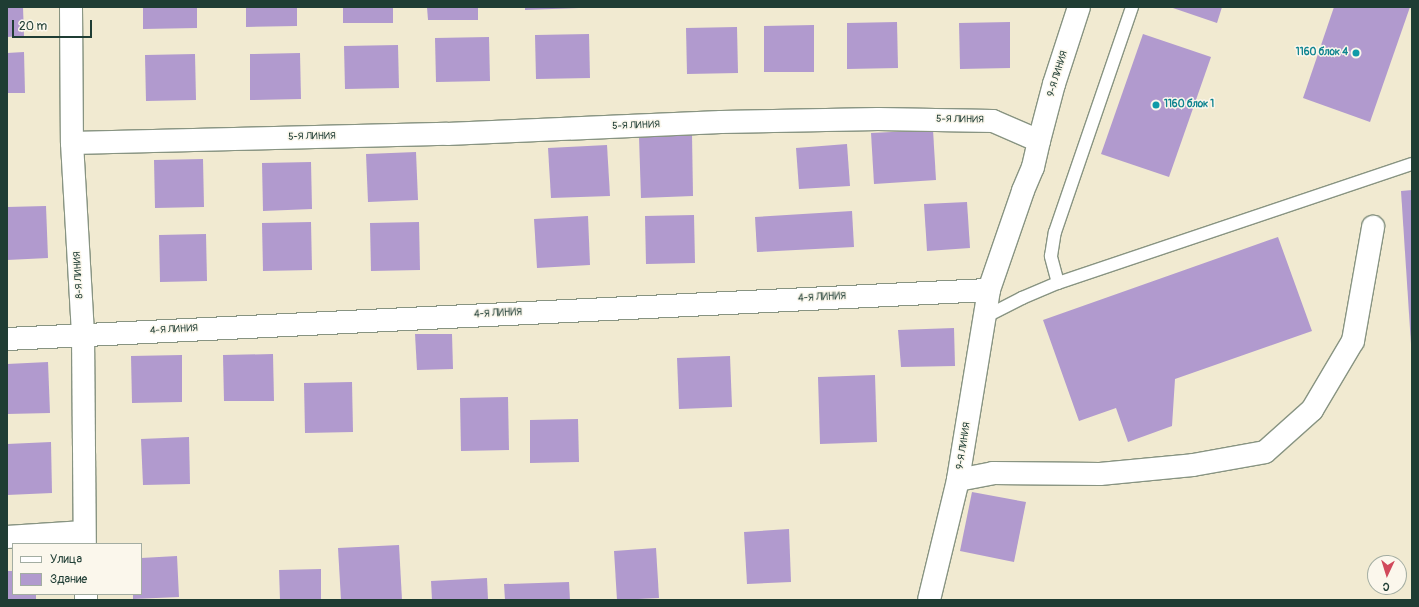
<!DOCTYPE html>
<html>
<head>
<meta charset="utf-8">
<style>
	body { margin:0 }
	#map { position:relative; width:1419px; height:607px; overflow:hidden; background:#f1ead1; font-family:Pangolin,sans-serif }
	div>[style] { position:absolute }
	[style*='--x'] { left:calc(var(--x)*1px); top:calc(var(--y)*1px); width:calc(var(--w)*1px); rotate:calc(var(--a)*1deg) }
	.building>* { inset:0; background:#b19ace }
	.roads { filter:drop-shadow(1px 0 #889482) drop-shadow(-1px 0 #889482) drop-shadow(0 1px #889482) drop-shadow(0 -1px #889482) }
	.service>* { height:12px; margin:-6px; padding:0 6px; transform-origin:6px; border-radius:6px; background:#fff }
	.minor>* { height:22px; margin:-11px; padding:0 11px; transform-origin:11px; border-radius:11px; background:#fff }
	.dots>* { width:11px; height:11px; translate:-50% -50%; box-sizing:border-box; border:2px solid #fbf7ec; border-radius:50% }
	span { translate:-50% -50%; white-space:nowrap; text-align:center; line-height:1.15; -webkit-text-stroke:3px #fbf7ec; paint-order:stroke }
	.culture-label { font-size:10px; color:#0d838f; font-weight:700 }
	.right { translate:-100% -50%; text-align:right }
	.left { translate:0 -50%; text-align:left }
	.street-label { font-size:10px; color:#1f3d34 }
	.frame { position:absolute; inset:0; border:8px solid #1f3d34; pointer-events:none }
	.legend { position:absolute; left:12px; top:543px; width:130px; height:52px; box-sizing:border-box; background:#fbf7ec; border:1px solid #a3ada2; margin:0; padding:5px 7px; list-style:none; font-size:12px; color:#1f3d34 }
	.legend li { display:flex; align-items:center; gap:8px; height:20px }
	.legend b { width:20px; border:1px solid #a3ada2 }
	.north { position:absolute; left:1367px; top:555px; width:40px; height:40px; box-sizing:border-box; background:#fbf7ec; border:1px solid #a3ada2; border-radius:50%; rotate:184deg; font-size:11px; font-weight:700; line-height:16px; text-align:center; color:#1f3d34 }
	.north::after { content:''; display:block; margin:auto; width:14px; height:18px; background:#d1495b; clip-path:polygon(50% 0,100% 100%,50% 72%,0 100%) }
	.scale { position:absolute; left:12px; top:20px; width:80px; height:18px; box-sizing:border-box; border:2px solid #1f3d34; border-top:0; padding-left:5px; font-size:12px; line-height:14px; white-space:nowrap; color:#1f3d34; -webkit-text-stroke:3px #fbf7ec; paint-order:stroke }
</style>
</head>
<body>
<div id="map">
	<div class="building">
		<div style="clip-path:polygon(7px 7px,23px 7px,24px 36px,7px 37px)"></div>
		<div style="clip-path:polygon(143px 7px,197px 7px,197px 28px,143px 29px)"></div>
		<div style="clip-path:polygon(246px 7px,297px 7px,297px 26px,246px 27px)"></div>
		<div style="clip-path:polygon(343px 7px,393px 7px,393px 23px,343px 23px)"></div>
		<div style="clip-path:polygon(427px 7px,478px 7px,478px 20px,428px 20px)"></div>
		<div style="clip-path:polygon(525px 7px,579px 7px,579px 8px,525px 10px)"></div>
		<div style="clip-path:polygon(1170px 7px,1222px 7px,1217px 23px)"></div>
		<div style="clip-path:polygon(1334px 7px,1410px 7px,1370px 122px,1303px 98px)"></div>
		<div style="clip-path:polygon(897px 22px,898px 68px,847px 69px,847px 23px)"></div>
		<div style="clip-path:polygon(1010px 22px,1010px 68px,960px 69px,959px 23px)"></div>
		<div style="clip-path:polygon(814px 25px,814px 72px,764px 72px,764px 26px)"></div>
		<div style="clip-path:polygon(737px 27px,738px 73px,687px 74px,686px 28px)"></div>
		<div style="clip-path:polygon(589px 34px,590px 78px,536px 79px,535px 35px)"></div>
		<div style="clip-path:polygon(1143px 34px,1211px 57px,1169px 177px,1101px 154px)"></div>
		<div style="clip-path:polygon(489px 37px,490px 81px,436px 82px,435px 38px)"></div>
		<div style="clip-path:polygon(398px 45px,399px 88px,345px 89px,344px 46px)"></div>
		<div style="clip-path:polygon(24px 52px,25px 93px,7px 93px,7px 53px)"></div>
		<div style="clip-path:polygon(300px 53px,301px 99px,250px 100px,250px 54px)"></div>
		<div style="clip-path:polygon(195px 54px,196px 100px,146px 101px,145px 55px)"></div>
		<div style="clip-path:polygon(933px 130px,936px 180px,874px 184px,871px 133px)"></div>
		<div style="clip-path:polygon(692px 135px,693px 196px,641px 198px,639px 137px)"></div>
		<div style="clip-path:polygon(847px 144px,850px 186px,799px 189px,796px 148px)"></div>
		<div style="clip-path:polygon(607px 145px,610px 196px,551px 198px,548px 148px)"></div>
		<div style="clip-path:polygon(416px 152px,418px 200px,368px 202px,366px 154px)"></div>
		<div style="clip-path:polygon(203px 159px,204px 207px,155px 208px,154px 160px)"></div>
		<div style="clip-path:polygon(311px 162px,312px 209px,263px 211px,262px 163px)"></div>
		<div style="clip-path:polygon(1412px 190px,1412px 344px,1411px 344px,1401px 191px)"></div>
		<div style="clip-path:polygon(967px 202px,970px 248px,927px 251px,924px 204px)"></div>
		<div style="clip-path:polygon(46px 206px,48px 258px,7px 260px,7px 207px)"></div>
		<div style="clip-path:polygon(852px 211px,854px 247px,757px 252px,755px 217px)"></div>
		<div style="clip-path:polygon(694px 215px,695px 263px,646px 264px,645px 216px)"></div>
		<div style="clip-path:polygon(588px 216px,590px 265px,537px 268px,534px 219px)"></div>
		<div style="clip-path:polygon(311px 222px,312px 270px,263px 271px,262px 223px)"></div>
		<div style="clip-path:polygon(419px 222px,420px 270px,371px 271px,370px 223px)"></div>
		<div style="clip-path:polygon(206px 234px,207px 281px,160px 282px,159px 235px)"></div>
		<div style="clip-path:polygon(1278px 237px,1312px 331px,1175px 379px,1172px 426px,1128px 442px,1116px 408px,1079px 421px,1043px 320px)"></div>
		<div style="clip-path:polygon(954px 328px,955px 366px,901px 367px,898px 330px)"></div>
		<div style="clip-path:polygon(415px 334px,452px 334px,453px 369px,417px 370px)"></div>
		<div style="clip-path:polygon(273px 354px,274px 401px,224px 401px,223px 355px)"></div>
		<div style="clip-path:polygon(182px 355px,182px 402px,132px 403px,131px 356px)"></div>
		<div style="clip-path:polygon(730px 356px,732px 407px,679px 409px,677px 358px)"></div>
		<div style="clip-path:polygon(48px 362px,50px 413px,7px 414px,7px 364px)"></div>
		<div style="clip-path:polygon(875px 375px,877px 442px,820px 444px,818px 377px)"></div>
		<div style="clip-path:polygon(352px 382px,353px 432px,305px 433px,304px 383px)"></div>
		<div style="clip-path:polygon(508px 397px,509px 450px,461px 451px,460px 398px)"></div>
		<div style="clip-path:polygon(578px 419px,579px 462px,530px 463px,530px 420px)"></div>
		<div style="clip-path:polygon(189px 437px,190px 484px,143px 485px,141px 439px)"></div>
		<div style="clip-path:polygon(51px 442px,52px 493px,7px 495px,7px 444px)"></div>
		<div style="clip-path:polygon(972px 492px,1026px 502px,1014px 562px,960px 551px)"></div>
		<div style="clip-path:polygon(789px 529px,791px 582px,747px 584px,744px 532px)"></div>
		<div style="clip-path:polygon(399px 545px,402px 600px,341px 600px,338px 548px)"></div>
		<div style="clip-path:polygon(656px 548px,659px 598px,617px 600px,614px 551px)"></div>
		<div style="clip-path:polygon(177px 556px,179px 597px,133px 599px,133px 594px,141px 594px,141px 558px)"></div>
		<div style="clip-path:polygon(321px 569px,321px 600px,280px 600px,279px 570px)"></div>
		<div style="clip-path:polygon(7px 571px,13px 571px,13px 594px,36px 594px,36px 600px,7px 600px)"></div>
		<div style="clip-path:polygon(487px 578px,488px 600px,432px 600px,431px 581px)"></div>
		<div style="clip-path:polygon(569px 582px,570px 600px,505px 600px,504px 584px)"></div>
	</div>
	<div class="roads">
		<div class="service">
			<div style="--x:1058;--y:283;--w:28;--a:-105"></div>
			<div style="--x:1051;--y:256;--w:24;--a:-81"></div>
			<div style="--x:1055;--y:232;--w:238;--a:-71.1"></div>
			<div style="--x:985;--y:317;--w:42;--a:-27.2"></div>
			<div style="--x:1022;--y:298;--w:39;--a:-23"></div>
			<div style="--x:1058;--y:283;--w:373;--a:-18.6"></div>
		</div>
		<div class="minor">
			<div style="--x:71;--y:7;--w:136;--a:89.6"></div>
			<div style="--x:72;--y:143;--w:191;--a:86.7"></div>
			<div style="--x:83;--y:334;--w:210;--a:89.5"></div>
			<div style="--x:1039;--y:141;--w:59;--a:-75.3"></div>
			<div style="--x:1054;--y:84;--w:81;--a:-72"></div>
			<div style="--x:72;--y:143;--w:375;--a:-1.4"></div>
			<div style="--x:447;--y:134;--w:274;--a:-2.5"></div>
			<div style="--x:721;--y:122;--w:157;--a:-1.1"></div>
			<div style="--x:878;--y:119;--w:115;--a:1"></div>
			<div style="--x:993;--y:121;--w:50;--a:23.5"></div>
			<div style="--x:1039;--y:141;--w:27;--a:103"></div>
			<div style="--x:1033;--y:167;--w:26;--a:113"></div>
			<div style="--x:1023;--y:191;--w:105;--a:109"></div>
			<div style="--x:989;--y:290;--w:193;--a:99.3"></div>
			<div style="--x:958;--y:480;--w:123;--a:103.6"></div>
			<div style="--x:7;--y:339;--w:983;--a:-2.86"></div>
			<div style="--x:958;--y:480;--w:36;--a:-11"></div>
			<div style="--x:993;--y:473;--w:107;--a:0.5"></div>
			<div style="--x:1100;--y:474;--w:93;--a:-5.5"></div>
			<div style="--x:1193;--y:465;--w:73;--a:-10.2"></div>
			<div style="--x:1265;--y:452;--w:63;--a:-41.8"></div>
			<div style="--x:1312;--y:410;--w:80;--a:-59.3"></div>
			<div style="--x:1353;--y:341;--w:116;--a:-80"></div>
			<div style="--x:7;--y:537;--w:77;--a:-3.7"></div>
			<div style="--x:86;--y:594;--w:6;--a:90"></div>
		</div>
	</div>
	<div class="dots">
		<div style="left:1356px;top:53px;background:#0f9aa8"></div>
		<div style="left:1156px;top:105px;background:#0f9aa8"></div>
	</div>
	<div class="culture-label">
		<span class="right" style="left:1348px;top:53px">1160 блок 4</span>
		<span class="left" style="left:1164px;top:105px">1160 блок 1</span>
	</div>
	<div class="street-label">
		<span style="left:1058px;top:74px;rotate:-73deg">9-Я ЛИНИЯ</span>
		<span style="left:960px;top:120px;rotate:1deg">5-Я ЛИНИЯ</span>
		<span style="left:636px;top:126px;rotate:-2deg">5-Я ЛИНИЯ</span>
		<span style="left:312px;top:137px;rotate:-1deg">5-Я ЛИНИЯ</span>
		<span style="left:79px;top:275px;rotate:-93deg">8-Я ЛИНИЯ</span>
		<span style="left:822px;top:298px;rotate:-3deg">4-Я ЛИНИЯ</span>
		<span style="left:498px;top:314px;rotate:-3deg">4-Я ЛИНИЯ</span>
		<span style="left:174px;top:330px;rotate:-3deg">4-Я ЛИНИЯ</span>
		<span style="left:964px;top:446px;rotate:-81deg">9-Я ЛИНИЯ</span>
	</div>
	<div class="frame"></div>
	<ul class="legend">
	<li><b style="height:5px;background:#fff"></b>Улица</li>
	<li><b style="height:11px;background:#b19ace"></b>Здание</li>
	</ul>
	<div class="north">С</div>
	<div class="scale">20 m</div>
</div>
</body>
</html>
